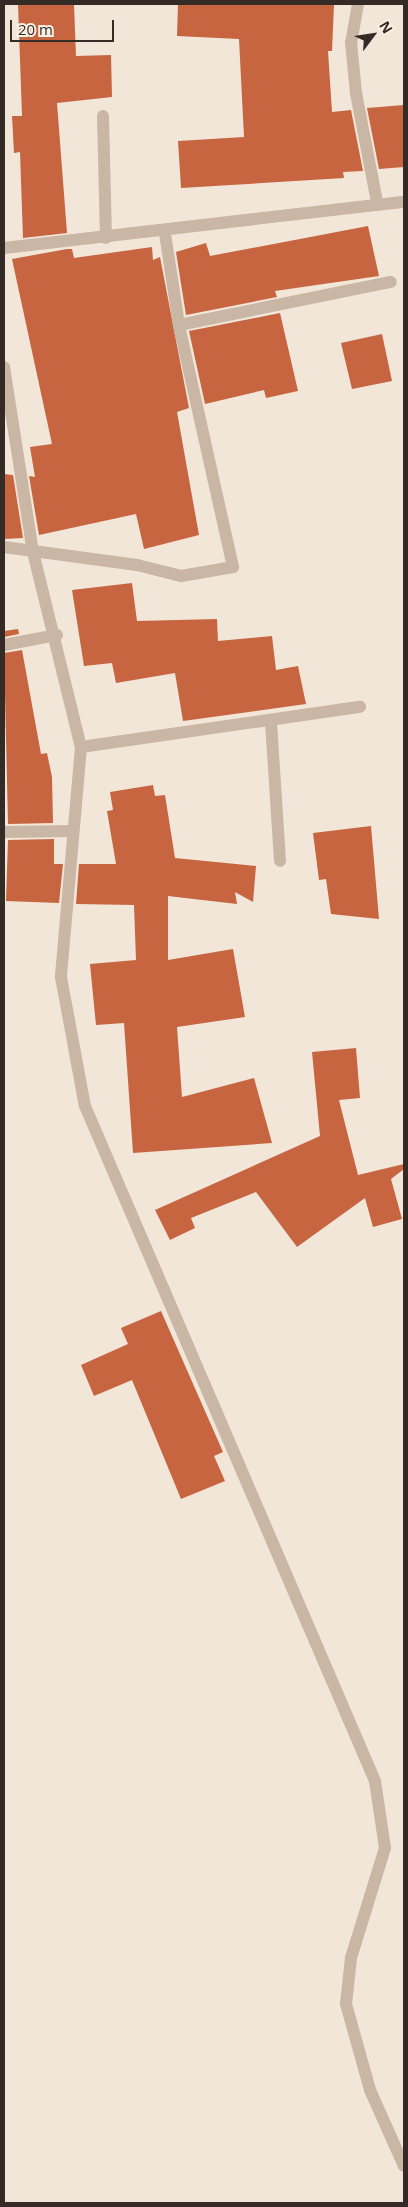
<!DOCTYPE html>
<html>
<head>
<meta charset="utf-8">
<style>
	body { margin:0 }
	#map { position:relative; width:408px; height:2207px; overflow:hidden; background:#f1e6d8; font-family:"Open Sans",sans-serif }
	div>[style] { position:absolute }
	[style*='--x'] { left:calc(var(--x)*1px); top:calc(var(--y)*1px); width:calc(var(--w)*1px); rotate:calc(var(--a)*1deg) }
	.building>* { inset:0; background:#c76541 }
	.minor>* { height:12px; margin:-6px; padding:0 6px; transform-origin:6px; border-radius:6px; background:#c9b6a4 }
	span { translate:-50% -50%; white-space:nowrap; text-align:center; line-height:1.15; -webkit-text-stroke:5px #f9f0e4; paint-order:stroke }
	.frame { position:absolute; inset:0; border:5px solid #342b26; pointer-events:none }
	.north { position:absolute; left:348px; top:10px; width:50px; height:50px; -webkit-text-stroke:4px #f9f0e4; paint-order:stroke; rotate:59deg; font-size:14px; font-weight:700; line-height:20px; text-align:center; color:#342b26 }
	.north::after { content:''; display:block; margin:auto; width:18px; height:22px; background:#342b26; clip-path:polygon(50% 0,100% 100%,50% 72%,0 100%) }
	.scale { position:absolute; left:10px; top:20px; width:104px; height:22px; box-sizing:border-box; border:2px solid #342b26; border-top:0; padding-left:6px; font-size:15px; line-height:18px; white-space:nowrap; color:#342b26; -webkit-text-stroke:4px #f9f0e4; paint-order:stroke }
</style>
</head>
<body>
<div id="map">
	<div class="building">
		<div style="clip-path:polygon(18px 4px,74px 4px,76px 56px,111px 55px,112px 97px,57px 103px,67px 233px,23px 238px,20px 152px,14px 153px,12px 116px,22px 116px)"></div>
		<div style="clip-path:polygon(178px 4px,334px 5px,332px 51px,328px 51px,332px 112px,351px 110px,363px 171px,343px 172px,344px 178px,181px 188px,178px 141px,244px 137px,239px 39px,177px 36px)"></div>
		<div style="clip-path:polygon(404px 105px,404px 167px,379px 169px,367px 108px)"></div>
		<div style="clip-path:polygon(368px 226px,379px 276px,275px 291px,277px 297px,186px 315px,176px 252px,206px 243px,210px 256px)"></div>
		<div style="clip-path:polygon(152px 247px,153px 260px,160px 257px,189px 408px,177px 412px,199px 535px,144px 549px,136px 514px,39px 535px,29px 476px,35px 477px,30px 447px,52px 444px,12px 259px,67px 249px,72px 249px,74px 258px)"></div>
		<div style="clip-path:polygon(280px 313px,298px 391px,266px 398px,264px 390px,205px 404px,189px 331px)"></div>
		<div style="clip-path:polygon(382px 334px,392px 381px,352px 389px,341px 343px)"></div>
		<div style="clip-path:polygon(4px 474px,13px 475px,23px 538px,4px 539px)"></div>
		<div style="clip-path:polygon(132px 583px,137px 621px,217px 619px,218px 641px,272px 636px,276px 670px,298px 666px,306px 704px,183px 721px,175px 673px,116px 683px,112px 663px,84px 666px,72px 590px)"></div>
		<div style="clip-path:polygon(18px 629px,19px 634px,4px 637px,4px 631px)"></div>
		<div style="clip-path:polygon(22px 650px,41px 754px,47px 753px,52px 777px,53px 823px,8px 824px,4px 653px)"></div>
		<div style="clip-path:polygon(153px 785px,155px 796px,165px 795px,175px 858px,256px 866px,253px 902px,235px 892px,237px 904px,168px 896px,168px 960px,233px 949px,245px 1017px,177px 1027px,182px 1097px,254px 1078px,272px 1143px,133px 1153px,124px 1023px,96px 1025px,90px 964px,136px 960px,134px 905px,76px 904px,79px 864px,116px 864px,107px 811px,113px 810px,110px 792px)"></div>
		<div style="clip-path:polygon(371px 826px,379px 919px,331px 914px,326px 879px,319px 880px,313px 833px)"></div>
		<div style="clip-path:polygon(54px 839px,54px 864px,63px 864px,59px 903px,6px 901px,8px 840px)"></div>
		<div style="clip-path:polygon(356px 1048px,360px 1098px,339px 1100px,358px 1175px,404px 1164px,404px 1169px,391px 1179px,402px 1219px,373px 1227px,365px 1198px,297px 1247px,256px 1192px,191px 1218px,195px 1228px,170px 1240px,155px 1210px,320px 1136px,312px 1052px)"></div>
		<div style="clip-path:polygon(161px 1311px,223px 1452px,214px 1456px,225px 1481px,181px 1499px,132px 1380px,94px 1396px,81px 1365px,128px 1344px,121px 1328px)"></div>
	</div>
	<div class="minor">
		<div style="--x:358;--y:4;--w:39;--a:100"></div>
		<div style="--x:351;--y:42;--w:51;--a:84.4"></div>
		<div style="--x:356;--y:93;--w:111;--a:79.1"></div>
		<div style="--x:103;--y:116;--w:122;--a:88.6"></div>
		<div style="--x:4;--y:248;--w:403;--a:-6.6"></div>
		<div style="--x:179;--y:325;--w:216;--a:-11.5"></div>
		<div style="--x:4;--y:367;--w:187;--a:81.1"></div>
		<div style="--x:33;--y:552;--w:201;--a:76.2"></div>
		<div style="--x:81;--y:747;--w:231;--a:95"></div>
		<div style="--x:61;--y:977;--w:131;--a:79.5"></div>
		<div style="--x:85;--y:1106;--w:735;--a:66.75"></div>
		<div style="--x:375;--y:1781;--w:68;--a:81.5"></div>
		<div style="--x:385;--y:1848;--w:115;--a:107.2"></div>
		<div style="--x:351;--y:1958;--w:46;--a:96.2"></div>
		<div style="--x:346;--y:2004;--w:89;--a:74.4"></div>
		<div style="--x:370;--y:2090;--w:83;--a:65.9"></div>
		<div style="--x:4;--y:547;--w:134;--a:7.7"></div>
		<div style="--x:137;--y:565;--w:45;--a:14"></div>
		<div style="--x:181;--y:576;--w:53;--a:-9.8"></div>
		<div style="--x:233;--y:567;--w:248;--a:-102.6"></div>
		<div style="--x:179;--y:325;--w:93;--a:-98.7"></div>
		<div style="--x:4;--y:645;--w:54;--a:-10.7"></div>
		<div style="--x:271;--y:722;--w:139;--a:86.3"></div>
		<div style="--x:81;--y:747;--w:282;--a:-8.2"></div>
		<div style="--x:4;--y:832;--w:69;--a:-0.8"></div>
	</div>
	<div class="frame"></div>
	<div class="north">N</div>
	<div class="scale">20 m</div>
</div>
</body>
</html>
